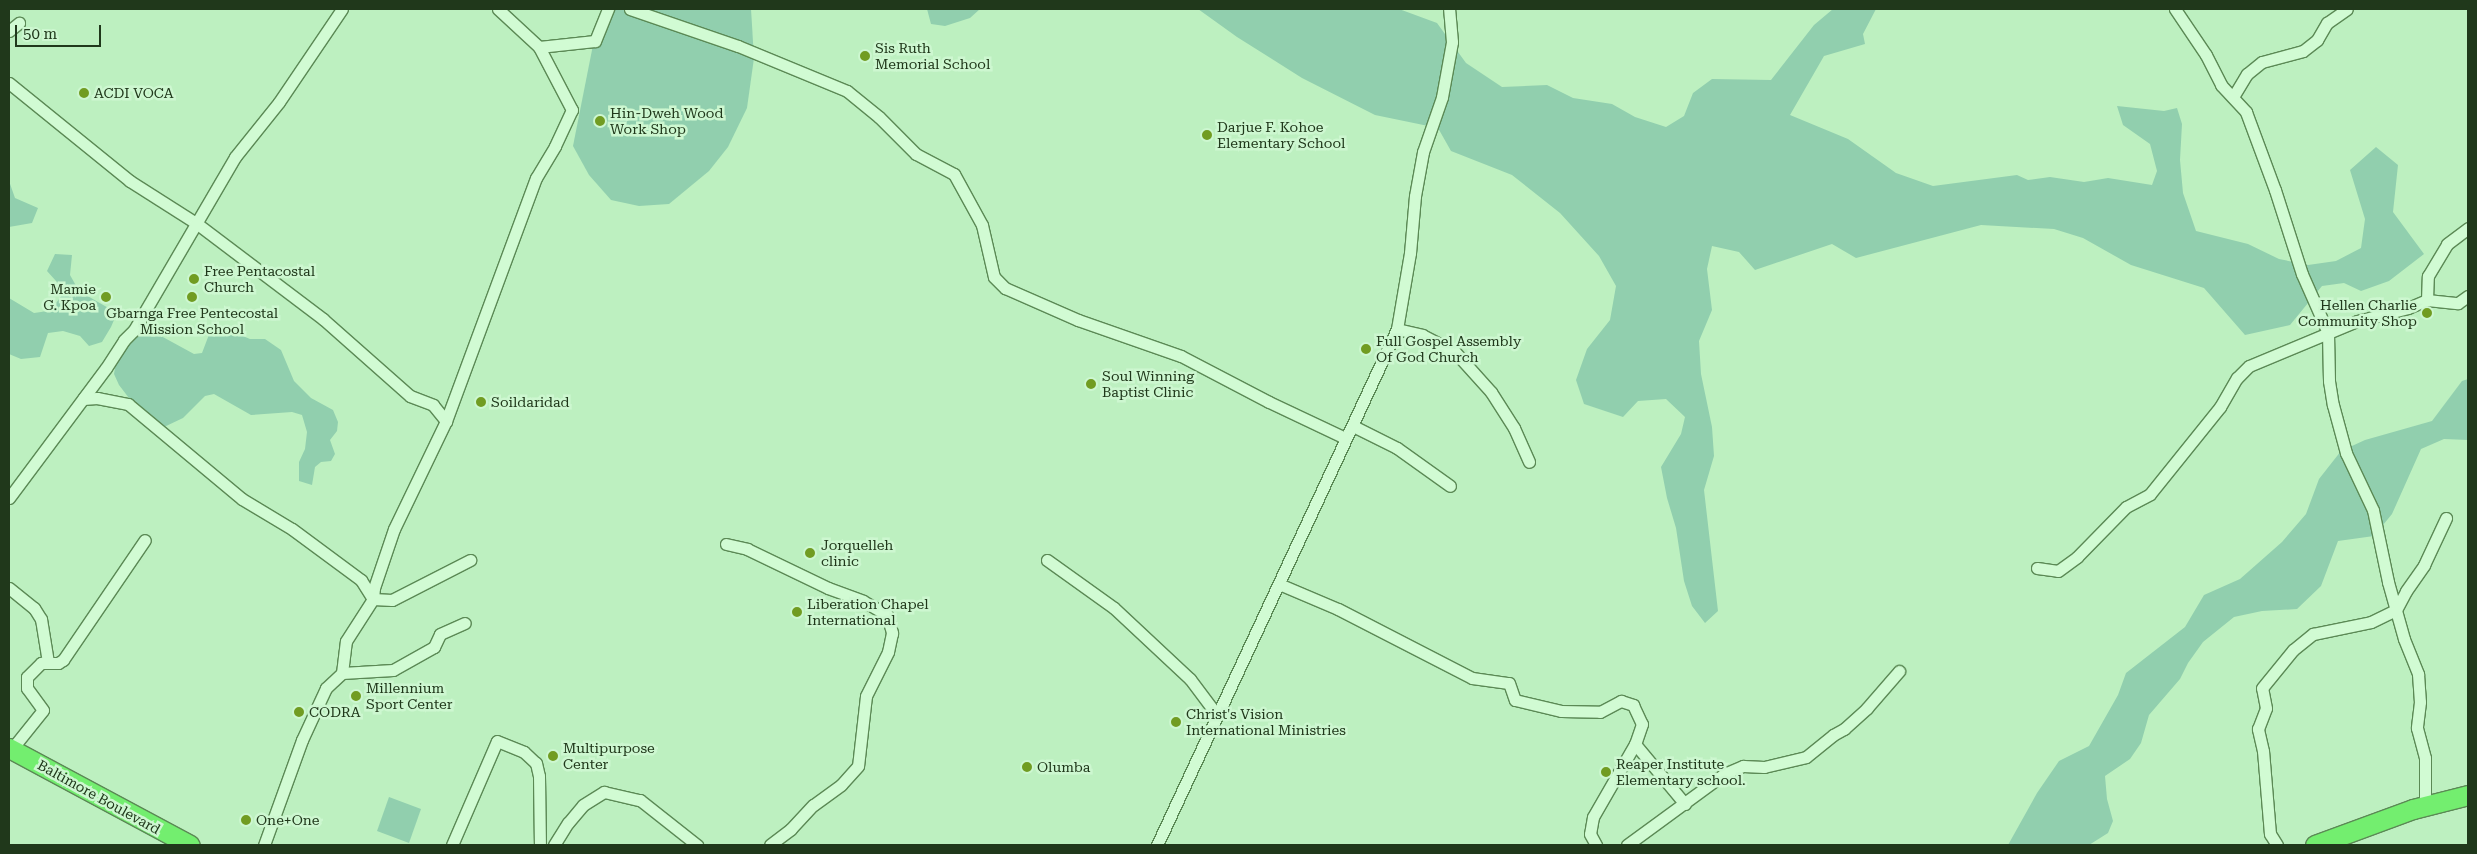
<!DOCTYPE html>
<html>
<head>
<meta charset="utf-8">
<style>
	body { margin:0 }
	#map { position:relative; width:2477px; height:854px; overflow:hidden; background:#bdf0c0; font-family:"Roboto Serif",serif }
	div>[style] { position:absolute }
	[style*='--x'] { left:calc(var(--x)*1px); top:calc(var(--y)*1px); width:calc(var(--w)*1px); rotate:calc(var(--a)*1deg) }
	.green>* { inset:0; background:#91cfae }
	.roads { filter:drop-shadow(1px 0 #5b8955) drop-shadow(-1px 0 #5b8955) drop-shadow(0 1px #5b8955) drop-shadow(0 -1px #5b8955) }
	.minor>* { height:11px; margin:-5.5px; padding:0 5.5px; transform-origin:5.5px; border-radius:5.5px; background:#d1fbd3 }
	.trunk>* { height:19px; margin:-9.5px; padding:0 9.5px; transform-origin:9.5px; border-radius:9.5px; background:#73ee6f }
	.dots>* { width:14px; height:14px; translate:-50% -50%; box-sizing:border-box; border:2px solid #cdf7d0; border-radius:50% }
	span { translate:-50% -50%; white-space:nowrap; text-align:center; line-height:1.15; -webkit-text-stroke:5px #cdf7d0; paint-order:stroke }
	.poi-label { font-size:14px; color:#20381b }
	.left { translate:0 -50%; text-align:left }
	.right { translate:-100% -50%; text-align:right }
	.street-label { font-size:14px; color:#20381b }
	.frame { position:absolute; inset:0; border:10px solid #20381b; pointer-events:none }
	.scale { position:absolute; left:15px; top:25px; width:86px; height:22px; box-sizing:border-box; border:2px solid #20381b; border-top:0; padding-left:6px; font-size:15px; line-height:18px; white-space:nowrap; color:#20381b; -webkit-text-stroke:4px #cdf7d0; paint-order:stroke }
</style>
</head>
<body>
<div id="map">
	<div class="green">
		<div style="clip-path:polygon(616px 9px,751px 9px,754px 58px,747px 108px,728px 147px,709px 171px,669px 204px,639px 206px,611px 200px,589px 175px,573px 146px,593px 45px,604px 21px)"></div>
		<div style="clip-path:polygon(927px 9px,980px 9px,970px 18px,945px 26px,931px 24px)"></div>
		<div style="clip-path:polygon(1198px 9px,1399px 9px,1437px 23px,1466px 63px,1502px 87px,1547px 85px,1573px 98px,1612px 104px,1635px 117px,1666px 127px,1684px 116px,1693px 93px,1712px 79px,1771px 80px,1814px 25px,1833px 9px,1876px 9px,1863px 34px,1865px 44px,1824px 56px,1790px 115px,1848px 139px,1896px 173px,1933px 186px,2017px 175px,2028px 180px,2050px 177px,2084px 182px,2108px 178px,2152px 185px,2157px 171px,2150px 144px,2123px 125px,2117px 106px,2164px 111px,2177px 108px,2182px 124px,2180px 160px,2183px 193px,2196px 231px,2248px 244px,2279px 259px,2308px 265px,2336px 261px,2361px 248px,2365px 219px,2350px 170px,2376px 147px,2398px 165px,2393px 212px,2424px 254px,2389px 281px,2361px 291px,2344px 283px,2322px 286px,2290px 325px,2245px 335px,2204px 288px,2131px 265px,2083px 238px,2054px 229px,1981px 225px,1856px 258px,1832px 244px,1755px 270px,1739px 252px,1712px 246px,1707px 269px,1712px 310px,1699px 341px,1701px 374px,1712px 427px,1714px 456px,1704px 490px,1718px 611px,1705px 623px,1692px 606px,1684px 581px,1676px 528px,1667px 498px,1661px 467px,1681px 434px,1685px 417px,1666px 399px,1638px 401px,1623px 417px,1584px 404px,1576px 380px,1587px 349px,1610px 320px,1616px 286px,1599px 256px,1560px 213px,1512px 175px,1451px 151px,1438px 128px,1375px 115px,1302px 78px,1237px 37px)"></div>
		<div style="clip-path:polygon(9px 181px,15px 198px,38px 208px,32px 223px,9px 227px)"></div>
		<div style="clip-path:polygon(55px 254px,72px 255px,70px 275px,79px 291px,117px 313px,111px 327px,102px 342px,89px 346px,80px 336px,63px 331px,48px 333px,40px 357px,21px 359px,9px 354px,9px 298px,34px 313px,41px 312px,51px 310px,65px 291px,47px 271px)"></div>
		<div style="clip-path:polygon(219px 326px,250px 339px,265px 339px,281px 350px,294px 381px,311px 398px,333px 410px,338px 422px,337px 431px,330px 440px,335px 454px,331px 461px,321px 462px,315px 467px,312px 485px,299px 481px,299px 462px,305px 449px,307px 432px,302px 415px,292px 412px,251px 415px,214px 394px,205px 396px,183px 418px,164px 427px,132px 402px,119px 385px,114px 374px,117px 356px,139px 329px,150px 330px,194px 354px,202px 353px,210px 332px)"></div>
		<div style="clip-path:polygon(2468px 379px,2468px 440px,2444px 439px,2421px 449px,2392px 514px,2374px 536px,2338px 541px,2321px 586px,2297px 609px,2262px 611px,2234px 617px,2203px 642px,2188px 663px,2180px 679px,2149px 715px,2141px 743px,2130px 759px,2105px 776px,2107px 799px,2113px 821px,2108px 833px,2089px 845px,2008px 845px,2037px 793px,2059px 761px,2089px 746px,2118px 695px,2126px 673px,2185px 627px,2204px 595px,2240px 579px,2282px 542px,2306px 514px,2319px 479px,2341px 451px,2365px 440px,2432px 421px,2462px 381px)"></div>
		<div style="clip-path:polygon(389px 797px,421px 809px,409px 843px,377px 831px)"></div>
	</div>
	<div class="roads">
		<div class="minor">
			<div style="--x:498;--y:9;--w:56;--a:42.8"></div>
			<div style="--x:630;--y:9;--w:114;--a:18.9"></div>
			<div style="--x:738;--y:46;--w:118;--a:22.4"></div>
			<div style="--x:847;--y:91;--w:41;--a:39.1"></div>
			<div style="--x:879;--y:117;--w:52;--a:45"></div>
			<div style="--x:916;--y:154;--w:43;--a:27.8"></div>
			<div style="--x:954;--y:174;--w:58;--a:61.2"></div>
			<div style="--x:982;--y:225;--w:53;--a:77"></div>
			<div style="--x:994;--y:277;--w:16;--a:45"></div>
			<div style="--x:1005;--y:288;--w:80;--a:23.7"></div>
			<div style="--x:1078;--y:320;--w:109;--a:19.3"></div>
			<div style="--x:1181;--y:356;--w:99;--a:27.6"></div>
			<div style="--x:1269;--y:402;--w:84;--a:25.3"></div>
			<div style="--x:2175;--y:9;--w:55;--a:56"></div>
			<div style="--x:2206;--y:55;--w:34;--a:63"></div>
			<div style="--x:2221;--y:85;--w:37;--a:47"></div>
			<div style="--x:2246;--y:112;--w:83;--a:69.6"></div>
			<div style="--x:2275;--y:190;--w:88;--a:72.2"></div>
			<div style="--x:2302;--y:274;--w:64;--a:66.2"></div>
			<div style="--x:2328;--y:333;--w:48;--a:88.8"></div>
			<div style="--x:2329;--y:381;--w:24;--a:81"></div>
			<div style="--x:2333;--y:405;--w:50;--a:74.8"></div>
			<div style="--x:2346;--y:453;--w:63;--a:64.7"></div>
			<div style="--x:2373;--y:510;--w:74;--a:78.2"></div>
			<div style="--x:2388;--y:582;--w:59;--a:74.3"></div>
			<div style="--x:2404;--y:639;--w:38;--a:68"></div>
			<div style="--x:2418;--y:674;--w:28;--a:86"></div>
			<div style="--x:2420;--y:702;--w:26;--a:97"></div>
			<div style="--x:2417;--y:728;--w:31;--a:75"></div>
			<div style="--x:2425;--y:758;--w:47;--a:90"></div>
			<div style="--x:9;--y:31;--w:13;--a:-39"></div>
			<div style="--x:9;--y:83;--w:156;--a:39"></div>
			<div style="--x:130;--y:181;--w:78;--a:32.5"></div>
			<div style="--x:196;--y:223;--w:159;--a:37.1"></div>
			<div style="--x:323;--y:319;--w:116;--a:41.5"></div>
			<div style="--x:410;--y:396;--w:25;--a:21"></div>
			<div style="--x:433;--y:405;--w:21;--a:51"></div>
			<div style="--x:2233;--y:97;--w:27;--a:-59"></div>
			<div style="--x:2247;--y:74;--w:19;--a:-39"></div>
			<div style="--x:2262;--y:62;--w:42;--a:-15"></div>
			<div style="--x:2303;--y:51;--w:18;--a:-38"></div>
			<div style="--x:2317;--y:40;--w:20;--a:-60"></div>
			<div style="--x:2327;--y:23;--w:24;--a:-35"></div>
			<div style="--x:2427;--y:300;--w:31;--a:6"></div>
			<div style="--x:2458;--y:303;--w:12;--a:-35"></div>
			<div style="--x:1397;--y:329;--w:26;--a:13"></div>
			<div style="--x:1422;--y:335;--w:37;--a:27"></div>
			<div style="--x:1455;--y:352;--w:54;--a:48"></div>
			<div style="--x:1491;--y:392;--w:43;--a:57.4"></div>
			<div style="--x:1514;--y:428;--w:37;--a:66"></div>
			<div style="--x:87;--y:394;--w:6;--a:129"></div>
			<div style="--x:83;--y:399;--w:14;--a:-4"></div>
			<div style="--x:97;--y:398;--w:32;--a:11"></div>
			<div style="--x:128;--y:404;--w:148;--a:39.8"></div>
			<div style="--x:242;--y:499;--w:58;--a:31"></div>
			<div style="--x:292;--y:529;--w:86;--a:36.5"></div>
			<div style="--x:361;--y:580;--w:22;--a:58"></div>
			<div style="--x:373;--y:599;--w:19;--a:3"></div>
			<div style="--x:392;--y:600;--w:88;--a:-27.1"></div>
			<div style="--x:1353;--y:426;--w:49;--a:26.6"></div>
			<div style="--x:1397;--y:448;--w:65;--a:35.6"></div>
			<div style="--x:9;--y:498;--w:162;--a:-53.3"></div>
			<div style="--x:106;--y:368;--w:33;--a:-57"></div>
			<div style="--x:124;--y:340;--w:14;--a:-45"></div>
			<div style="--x:134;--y:330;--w:200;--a:-59.7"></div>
			<div style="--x:235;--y:157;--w:70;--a:-51.3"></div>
			<div style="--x:279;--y:102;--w:112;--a:-55.9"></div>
			<div style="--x:726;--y:544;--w:22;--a:13"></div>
			<div style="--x:747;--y:549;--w:90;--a:25.7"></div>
			<div style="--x:828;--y:588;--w:37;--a:20"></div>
			<div style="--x:863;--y:601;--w:28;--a:30"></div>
			<div style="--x:887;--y:615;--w:19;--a:74"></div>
			<div style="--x:892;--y:633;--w:19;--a:102"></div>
			<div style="--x:888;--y:652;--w:49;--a:116.6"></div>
			<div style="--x:866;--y:696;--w:70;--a:96.5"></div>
			<div style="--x:858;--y:766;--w:25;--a:132"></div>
			<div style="--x:841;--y:785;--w:34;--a:144"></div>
			<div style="--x:813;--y:805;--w:33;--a:133"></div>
			<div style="--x:791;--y:829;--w:26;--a:143"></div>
			<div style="--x:1047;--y:560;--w:82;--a:35.6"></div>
			<div style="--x:1114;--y:608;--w:104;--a:43.1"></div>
			<div style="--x:1190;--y:679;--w:45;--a:53.1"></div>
			<div style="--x:2037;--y:568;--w:21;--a:8"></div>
			<div style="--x:2058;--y:571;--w:24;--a:-36"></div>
			<div style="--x:2077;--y:557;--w:70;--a:-45.6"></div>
			<div style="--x:2126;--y:507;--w:27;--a:-28"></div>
			<div style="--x:2150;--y:494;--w:112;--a:-51.2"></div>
			<div style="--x:2220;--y:407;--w:34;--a:-60"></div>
			<div style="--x:2237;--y:378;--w:17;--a:-45"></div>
			<div style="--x:2249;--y:366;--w:117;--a:-22.6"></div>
			<div style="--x:2357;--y:321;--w:53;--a:-14.3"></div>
			<div style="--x:2408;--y:308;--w:21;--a:-23"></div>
			<div style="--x:2427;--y:300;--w:24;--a:-88"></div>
			<div style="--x:2428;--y:276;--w:37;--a:-59"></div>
			<div style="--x:2447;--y:244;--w:26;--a:-37"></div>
			<div style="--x:1279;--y:584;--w:64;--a:23"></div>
			<div style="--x:1338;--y:609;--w:151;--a:27.2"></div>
			<div style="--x:1472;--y:678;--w:37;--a:8"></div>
			<div style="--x:1509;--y:683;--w:18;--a:71"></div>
			<div style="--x:1515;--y:700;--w:47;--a:13.4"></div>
			<div style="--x:1561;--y:711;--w:39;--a:1"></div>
			<div style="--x:1600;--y:712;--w:24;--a:-28"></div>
			<div style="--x:1621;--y:701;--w:13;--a:18"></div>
			<div style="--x:1633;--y:705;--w:21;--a:65"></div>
			<div style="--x:1642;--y:724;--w:21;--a:109"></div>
			<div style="--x:1635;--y:744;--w:84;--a:119.9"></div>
			<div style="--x:1593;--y:817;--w:17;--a:100"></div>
			<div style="--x:1590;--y:834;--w:13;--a:61"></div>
			<div style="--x:9;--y:588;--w:32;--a:39"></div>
			<div style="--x:34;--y:608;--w:13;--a:58"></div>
			<div style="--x:41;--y:619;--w:44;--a:80.8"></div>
			<div style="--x:342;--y:673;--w:51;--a:-3.4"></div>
			<div style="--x:393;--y:670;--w:47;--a:-29.3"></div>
			<div style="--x:434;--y:647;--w:14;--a:-65"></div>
			<div style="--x:440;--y:634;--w:27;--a:-24"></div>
			<div style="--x:1635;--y:744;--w:78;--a:50.2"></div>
			<div style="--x:11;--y:750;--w:51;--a:-51.3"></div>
			<div style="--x:43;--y:710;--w:27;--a:-126"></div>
			<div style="--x:27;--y:688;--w:11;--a:-90"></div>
			<div style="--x:27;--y:677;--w:20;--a:-45"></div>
			<div style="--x:41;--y:663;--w:17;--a:0"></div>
			<div style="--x:58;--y:663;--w:6;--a:-31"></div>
			<div style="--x:63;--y:660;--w:145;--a:-55.7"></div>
			<div style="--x:264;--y:845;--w:112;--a:-70.1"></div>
			<div style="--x:302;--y:740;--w:57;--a:-65.2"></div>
			<div style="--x:326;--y:688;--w:22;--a:-43"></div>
			<div style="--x:342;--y:673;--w:32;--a:-83"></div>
			<div style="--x:346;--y:641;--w:50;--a:-57.3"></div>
			<div style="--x:373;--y:599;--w:11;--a:-85"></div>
			<div style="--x:374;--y:588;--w:62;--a:-71.3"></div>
			<div style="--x:394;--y:529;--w:120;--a:-64.3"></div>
			<div style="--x:446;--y:421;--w:259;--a:-69.7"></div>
			<div style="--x:536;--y:178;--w:37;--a:-59"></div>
			<div style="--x:555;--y:146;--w:40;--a:-65"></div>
			<div style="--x:572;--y:110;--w:71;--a:-117.6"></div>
			<div style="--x:539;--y:47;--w:56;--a:-6.1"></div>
			<div style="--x:595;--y:41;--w:35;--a:-68"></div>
			<div style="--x:452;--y:845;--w:113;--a:-66.6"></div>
			<div style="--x:497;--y:741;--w:29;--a:22"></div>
			<div style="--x:524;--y:752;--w:16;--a:43"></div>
			<div style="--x:536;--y:763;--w:13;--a:77"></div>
			<div style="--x:539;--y:776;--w:69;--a:89.2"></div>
			<div style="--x:554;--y:845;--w:26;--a:-58"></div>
			<div style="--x:568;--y:823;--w:23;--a:-50"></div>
			<div style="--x:583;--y:805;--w:25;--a:-32"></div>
			<div style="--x:604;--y:792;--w:37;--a:13"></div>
			<div style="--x:640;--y:800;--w:73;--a:38.3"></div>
			<div style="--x:1157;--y:845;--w:569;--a:-65.06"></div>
			<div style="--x:1397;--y:329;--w:77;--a:-80.3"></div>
			<div style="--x:1410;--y:253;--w:57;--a:-85"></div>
			<div style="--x:1415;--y:196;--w:45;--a:-79.7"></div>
			<div style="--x:1423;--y:152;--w:58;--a:-70.9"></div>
			<div style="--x:1442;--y:97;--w:56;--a:-79.7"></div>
			<div style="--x:1452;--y:42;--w:33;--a:-95"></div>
			<div style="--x:1627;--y:845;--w:120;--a:-36.2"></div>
			<div style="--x:1724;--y:774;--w:21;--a:-23"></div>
			<div style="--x:1743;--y:766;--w:21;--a:3"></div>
			<div style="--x:1764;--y:767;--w:43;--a:-13.4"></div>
			<div style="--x:1806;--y:757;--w:35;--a:-39"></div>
			<div style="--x:1833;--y:735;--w:13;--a:-29"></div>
			<div style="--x:1844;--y:729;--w:31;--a:-42"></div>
			<div style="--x:1867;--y:708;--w:49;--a:-49.1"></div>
			<div style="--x:2277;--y:845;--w:13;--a:-122"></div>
			<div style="--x:2270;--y:834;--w:83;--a:-94.8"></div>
			<div style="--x:2263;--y:751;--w:23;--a:-103"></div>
			<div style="--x:2258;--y:729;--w:22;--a:-69"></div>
			<div style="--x:2266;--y:708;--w:20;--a:-101"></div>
			<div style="--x:2262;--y:688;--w:49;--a:-50.8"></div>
			<div style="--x:2293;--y:650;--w:26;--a:-39"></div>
			<div style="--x:2313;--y:634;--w:59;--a:-11.7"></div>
			<div style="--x:2371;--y:622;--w:28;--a:-26"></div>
			<div style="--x:2396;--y:610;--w:21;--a:-62"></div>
			<div style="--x:2406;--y:591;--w:32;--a:-55"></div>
			<div style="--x:2424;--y:565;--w:52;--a:-64.9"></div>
		</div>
		<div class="trunk">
			<div style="--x:9;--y:748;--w:205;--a:28.2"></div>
			<div style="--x:2315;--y:845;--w:104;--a:-20.2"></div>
			<div style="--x:2413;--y:809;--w:57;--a:-14.3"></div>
		</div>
	</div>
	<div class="dots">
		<div style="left:865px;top:56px;background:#719c22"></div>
		<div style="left:84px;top:93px;background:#719c22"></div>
		<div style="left:600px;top:121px;background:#719c22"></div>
		<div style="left:1207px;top:135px;background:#719c22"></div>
		<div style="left:194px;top:279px;background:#719c22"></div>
		<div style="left:106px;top:297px;background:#719c22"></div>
		<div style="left:192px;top:297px;background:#719c22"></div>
		<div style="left:2427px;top:313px;background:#719c22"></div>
		<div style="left:1366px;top:349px;background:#719c22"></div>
		<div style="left:1091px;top:384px;background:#719c22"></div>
		<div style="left:481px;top:402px;background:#719c22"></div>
		<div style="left:810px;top:553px;background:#719c22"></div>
		<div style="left:797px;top:612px;background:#719c22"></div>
		<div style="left:356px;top:696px;background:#719c22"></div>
		<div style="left:299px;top:712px;background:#719c22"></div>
		<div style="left:1176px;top:722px;background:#719c22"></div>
		<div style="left:553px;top:756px;background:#719c22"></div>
		<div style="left:1027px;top:767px;background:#719c22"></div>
		<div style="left:1606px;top:772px;background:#719c22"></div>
		<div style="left:246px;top:820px;background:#719c22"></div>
	</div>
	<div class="poi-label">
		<span class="left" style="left:875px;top:56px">Sis Ruth<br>Memorial School</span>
		<span class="left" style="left:94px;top:93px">ACDI VOCA</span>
		<span class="left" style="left:610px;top:121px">Hin-Dweh Wood<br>Work Shop</span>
		<span class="left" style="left:1217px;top:135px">Darjue F. Kohoe<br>Elementary School</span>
		<span class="left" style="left:204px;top:279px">Free Pentacostal<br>Church</span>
		<span class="right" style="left:96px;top:297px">Mamie<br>G. Kpoa</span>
		<span class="right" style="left:2417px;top:313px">Hellen Charlie<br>Community Shop</span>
		<span style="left:192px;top:321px">Gbarnga Free Pentecostal<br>Mission School</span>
		<span class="left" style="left:1376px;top:349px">Full Gospel Assembly<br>Of God Church</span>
		<span class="left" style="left:1102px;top:384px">Soul Winning<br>Baptist Clinic</span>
		<span class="left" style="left:491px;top:402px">Soildaridad</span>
		<span class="left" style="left:821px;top:553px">Jorquelleh<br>clinic</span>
		<span class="left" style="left:807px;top:612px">Liberation Chapel<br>International</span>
		<span class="left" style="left:366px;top:696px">Millennium<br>Sport Center</span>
		<span class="left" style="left:309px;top:712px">CODRA</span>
		<span class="left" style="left:1186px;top:722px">Christ's Vision<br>International Ministries</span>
		<span class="left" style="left:563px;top:756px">Multipurpose<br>Center</span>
		<span class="left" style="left:1616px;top:772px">Reaper Institute<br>Elementary school.</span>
		<span class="left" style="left:1037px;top:767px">Olumba</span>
		<span class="left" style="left:256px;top:820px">One+One</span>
	</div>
	<div class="street-label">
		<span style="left:99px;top:797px;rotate:29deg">Baltimore Boulevard</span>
	</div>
	<div class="frame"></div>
	<div class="scale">50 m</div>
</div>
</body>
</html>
